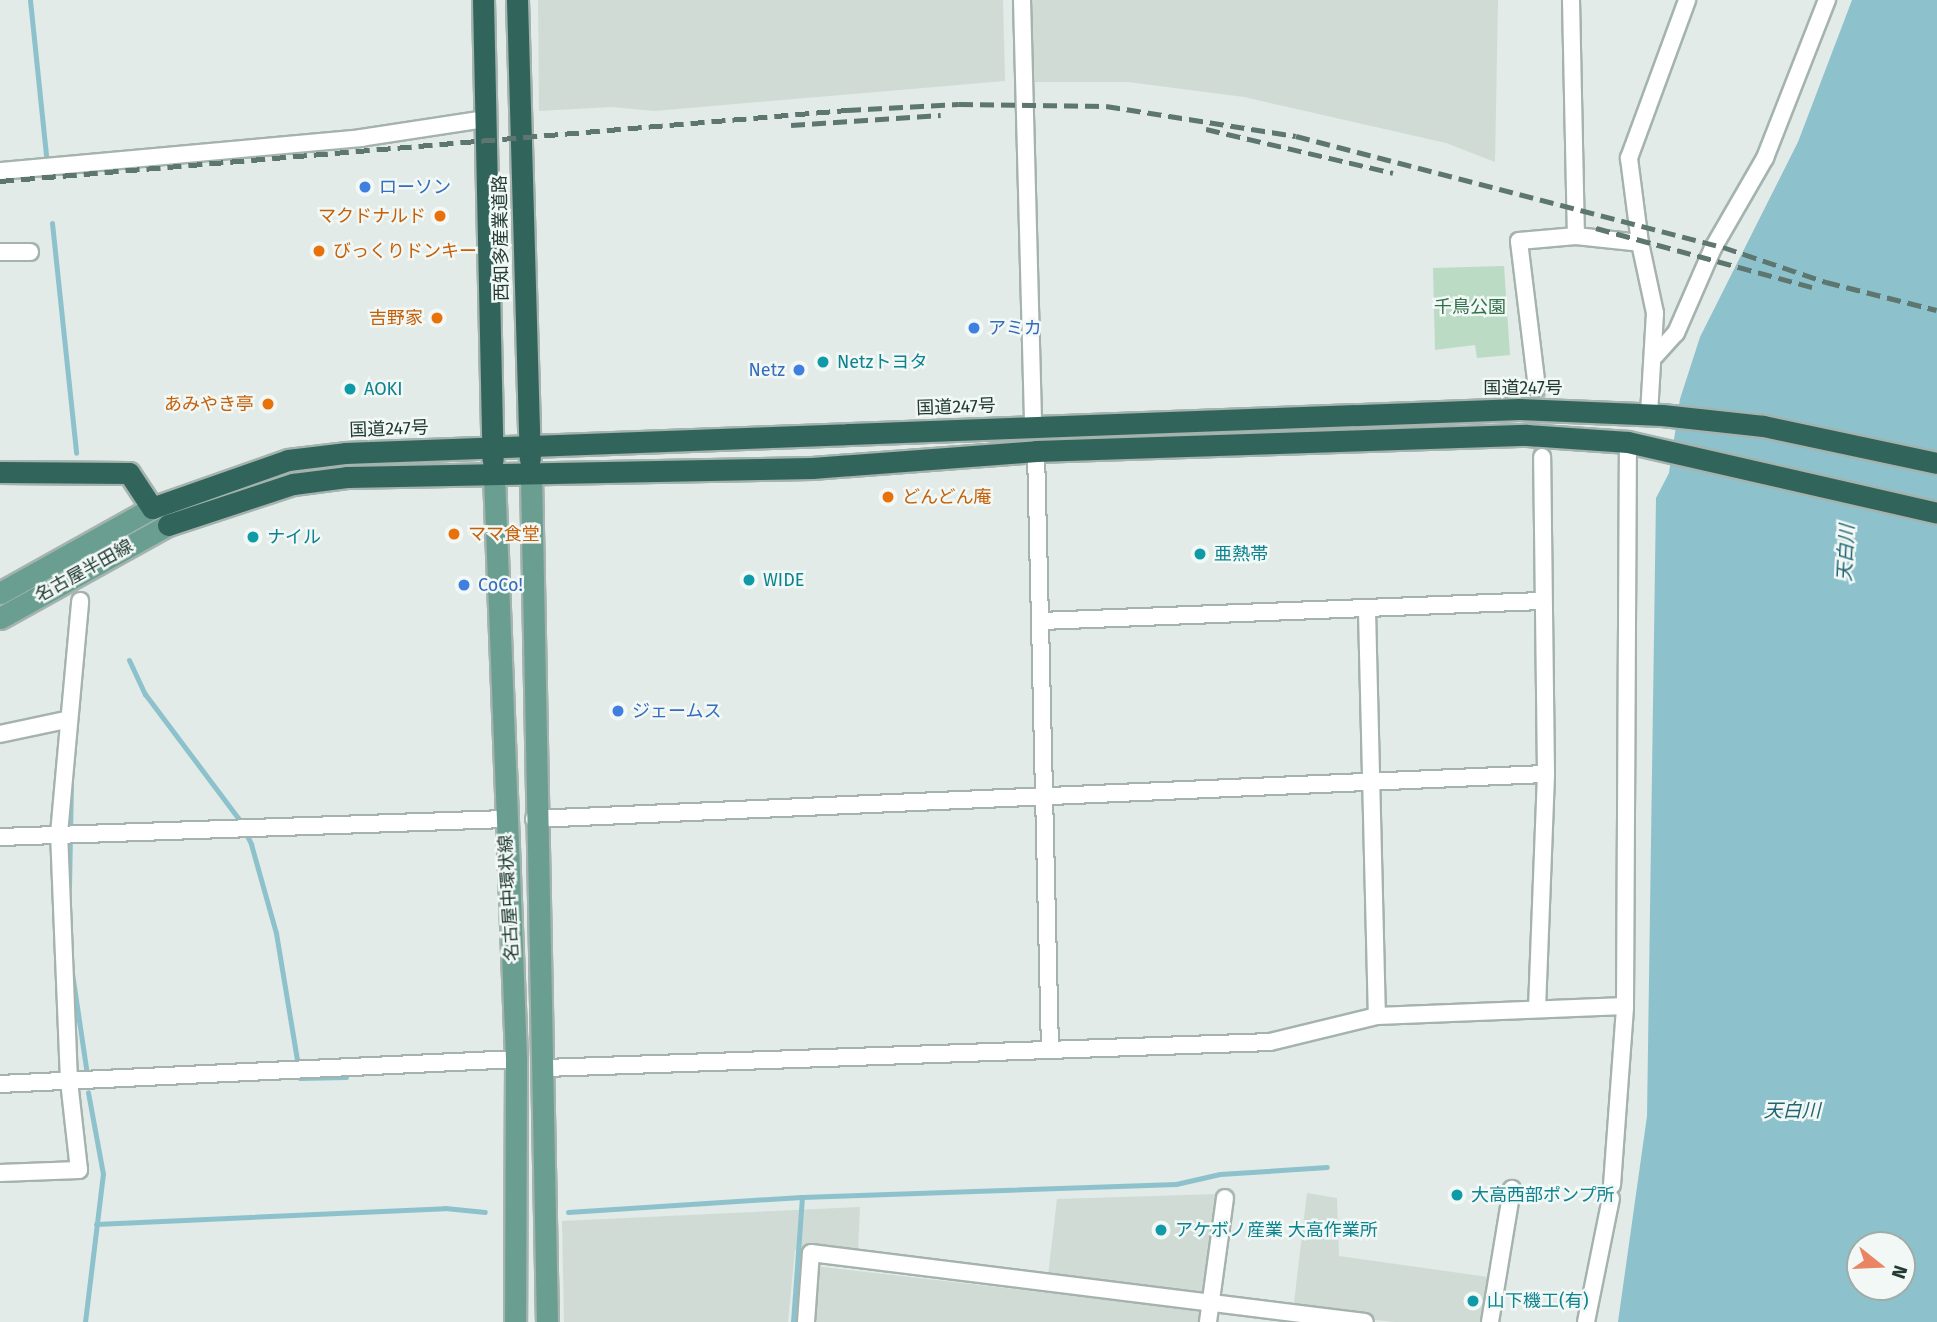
<!DOCTYPE html>
<html>
<head>
<meta charset="utf-8">
<style>
	body { margin:0 }
	#map { position:relative; width:1937px; height:1322px; overflow:hidden; background:#e2ebe7; font-family:"Fira Sans","Noto Sans JP",sans-serif }
	div>[style] { position:absolute }
	[style*='--x'] { left:calc(var(--x)*1px); top:calc(var(--y)*1px); width:calc(var(--w)*1px); rotate:calc(var(--a)*1deg) }
	.built>* { inset:0; background:#d0dbd6 }
	.green>* { inset:0; background:#bcdbc5 }
	.water>* { inset:0; background:#8dc2cd }
	.stream>* { height:5px; margin:-2.5px; padding:0 2.5px; transform-origin:2.5px; border-radius:2.5px; background:#8dc2cd }
	.minor-tunnel>* { height:16px; margin-top:-8px; transform-origin:0; background:repeating-linear-gradient(90deg,#bcc8c3 0 16px,transparent 0 24px) }
	.roads { filter:drop-shadow(2px 0 #a5b3ae) drop-shadow(-2px 0 #a5b3ae) drop-shadow(0 2px #a5b3ae) drop-shadow(0 -2px #a5b3ae) }
	.minor>* { height:16px; margin:-8px; padding:0 8px; transform-origin:8px; border-radius:8px; background:#fff }
	.major>* { height:21px; margin:-10.5px; padding:0 10.5px; transform-origin:10.5px; border-radius:10.5px; background:#699e91 }
	.highway>* { height:21px; margin:-10.5px; padding:0 10.5px; transform-origin:10.5px; border-radius:10.5px; background:#31655b }
	.rail>* { height:5px; margin-top:-2.5px; transform-origin:0; background:repeating-linear-gradient(90deg,#5d7670 0 14px,transparent 0 21px) }
	.dots>* { width:19px; height:19px; translate:-50% -50%; box-sizing:border-box; border:4px solid #f2f8f5; border-radius:50% }
	span { translate:-50% -50%; white-space:nowrap; text-align:center; line-height:1.15; -webkit-text-stroke:5px #f2f8f5; paint-order:stroke }
	.shop-label { font-size:18px; color:#366cbe }
	.left { translate:0 -50%; text-align:left }
	.right { translate:-100% -50%; text-align:right }
	.food-label { font-size:18px; color:#c56008 }
	.street-label { font-size:18px; color:#233b35 }
	.park-label { font-size:18px; color:#306f49 }
	.culture-label { font-size:18px; color:#0d838f }
	.water-label { font-size:19px; color:#216473; font-style:italic }
	.north { position:absolute; left:1846px; top:1231px; width:70px; height:70px; box-sizing:border-box; background:#f2f8f5; border:2px solid #9faca8; border-radius:50%; rotate:108deg; font-size:19px; font-weight:700; line-height:28px; text-align:center; color:#233b35 }
	.north::after { content:''; display:block; margin:auto; width:24px; height:32px; background:#e98562; clip-path:polygon(50% 0,100% 100%,50% 72%,0 100%) }
</style>
</head>
<body>
<div id="map">
	<div class="built">
		<div style="clip-path:polygon(538px 0,1003px 0,1005px 81px,654px 111px,612px 107px,539px 111px)"></div>
		<div style="clip-path:polygon(1013px 0,1498px 0,1495px 162px,1446px 143px,1244px 97px,1128px 82px,1014px 82px)"></div>
		<div style="clip-path:polygon(1307px 1193px,1337px 1198px,1339px 1256px,1488px 1277px,1482px 1322px,1394px 1322px,1293px 1311px)"></div>
		<div style="clip-path:polygon(1219px 1194px,1205px 1296px,1048px 1276px,1057px 1199px)"></div>
		<div style="clip-path:polygon(860px 1207px,858px 1254px,795px 1250px,788px 1322px,564px 1322px,562px 1221px)"></div>
		<div style="clip-path:polygon(815px 1266px,1202px 1311px,1201px 1322px,810px 1322px)"></div>
	</div>
	<div class="green">
		<div style="clip-path:polygon(1504px 266px,1510px 355px,1477px 358px,1475px 345px,1435px 350px,1433px 268px)"></div>
	</div>
	<div class="water">
		<div style="clip-path:polygon(evenodd,1852px 0,1937px 0,1937px 1322px,1618px 1322px,1647px 1116px,1656px 498px,1669px 473px,1680px 399px,1700px 337px,1798px 142px,1852px 0,1860px 1245px,1902px 1245px,1902px 1287px,1860px 1287px,1860px 1245px)"></div>
	</div>
	<div class="stream">
		<div style="--x:30;--y:0;--w:157;--a:84.1"></div>
		<div style="--x:52;--y:223;--w:231;--a:84"></div>
		<div style="--x:129;--y:660;--w:38;--a:65"></div>
		<div style="--x:145;--y:694;--w:155;--a:53.1"></div>
		<div style="--x:238;--y:818;--w:29;--a:63"></div>
		<div style="--x:251;--y:844;--w:92;--a:74.3"></div>
		<div style="--x:276;--y:933;--w:147;--a:80.6"></div>
		<div style="--x:300;--y:1078;--w:46;--a:-1.2"></div>
		<div style="--x:69;--y:887;--w:106;--a:-88.9"></div>
		<div style="--x:72;--y:973;--w:102;--a:81.6"></div>
		<div style="--x:568;--y:1212;--w:234;--a:-3.7"></div>
		<div style="--x:802;--y:1197;--w:374;--a:-2"></div>
		<div style="--x:1176;--y:1184;--w:45;--a:-12.8"></div>
		<div style="--x:1220;--y:1174;--w:107;--a:-3.7"></div>
		<div style="--x:96;--y:1224;--w:349;--a:-2.6"></div>
		<div style="--x:445;--y:1208;--w:40;--a:5.7"></div>
		<div style="--x:85;--y:1322;--w:149;--a:-83.1"></div>
		<div style="--x:103;--y:1174;--w:83;--a:-100.4"></div>
		<div style="--x:793;--y:1322;--w:125;--a:-85.9"></div>
	</div>
	<div class="minor-tunnel">
		<div style="--x:1537;--y:388;--w:69;--a:85.9"></div>
	</div>
	<div class="roads">
		<div class="minor">
			<div style="--x:1022;--y:0;--w:427;--a:88.5"></div>
			<div style="--x:1571;--y:0;--w:236;--a:88.8"></div>
			<div style="--x:0;--y:171;--w:363;--a:-5.2"></div>
			<div style="--x:361;--y:138;--w:125;--a:-8.7"></div>
			<div style="--x:1640;--y:243;--w:72;--a:77.9"></div>
			<div style="--x:1655;--y:313;--w:102;--a:93.4"></div>
			<div style="--x:0;--y:252;--w:30;--a:0"></div>
			<div style="--x:1655;--y:356;--w:31;--a:-48"></div>
			<div style="--x:1676;--y:333;--w:93;--a:-66.5"></div>
			<div style="--x:1713;--y:248;--w:104;--a:-60"></div>
			<div style="--x:1765;--y:158;--w:170;--a:-68.6"></div>
			<div style="--x:1537;--y:388;--w:148;--a:-97"></div>
			<div style="--x:1519;--y:241;--w:57;--a:-5"></div>
			<div style="--x:1576;--y:236;--w:64;--a:6.2"></div>
			<div style="--x:1640;--y:243;--w:86;--a:-97.4"></div>
			<div style="--x:1629;--y:158;--w:168;--a:-69.8"></div>
			<div style="--x:1036;--y:451;--w:598;--a:88.66"></div>
			<div style="--x:1367;--y:611;--w:405;--a:88.6"></div>
			<div style="--x:1041;--y:621;--w:501;--a:-2.29"></div>
			<div style="--x:0;--y:734;--w:67;--a:-12"></div>
			<div style="--x:534;--y:819;--w:1013;--a:-2.55"></div>
			<div style="--x:0;--y:837;--w:506;--a:-2.04"></div>
			<div style="--x:1537;--y:1009;--w:235;--a:-87.8"></div>
			<div style="--x:1546;--y:774;--w:317;--a:-90.7"></div>
			<div style="--x:545;--y:1068;--w:725;--a:-2.05"></div>
			<div style="--x:1270;--y:1042;--w:110;--a:-13.7"></div>
			<div style="--x:1377;--y:1016;--w:248;--a:-2.3"></div>
			<div style="--x:0;--y:1084;--w:517;--a:-2.77"></div>
			<div style="--x:0;--y:1173;--w:79;--a:-2.2"></div>
			<div style="--x:79;--y:1170;--w:90;--a:-96.4"></div>
			<div style="--x:69;--y:1081;--w:247;--a:-92.3"></div>
			<div style="--x:59;--y:834;--w:234;--a:-84.8"></div>
			<div style="--x:1612;--y:1185;--w:179;--a:-85.8"></div>
			<div style="--x:1625;--y:1006;--w:564;--a:-89.7"></div>
			<div style="--x:806;--y:1322;--w:69;--a:-85.9"></div>
			<div style="--x:811;--y:1253;--w:558;--a:7.1"></div>
			<div style="--x:1208;--y:1322;--w:125;--a:-82.2"></div>
			<div style="--x:1490;--y:1322;--w:135;--a:-80.6"></div>
			<div style="--x:1586;--y:1322;--w:126;--a:-78.6"></div>
		</div>
		<div class="major">
			<div style="--x:494;--y:475;--w:584;--a:87.84"></div>
			<div style="--x:516;--y:1059;--w:263;--a:90.2"></div>
			<div style="--x:531;--y:475;--w:847;--a:88.92"></div>
			<div style="--x:0;--y:593;--w:174;--a:-29.2"></div>
			<div style="--x:0;--y:618;--w:192;--a:-29"></div>
		</div>
		<div class="highway">
			<div style="--x:483;--y:0;--w:460;--a:88.8"></div>
			<div style="--x:517;--y:0;--w:459;--a:88.4"></div>
			<div style="--x:0;--y:472;--w:129;--a:0.4"></div>
			<div style="--x:129;--y:473;--w:42;--a:56.7"></div>
			<div style="--x:152;--y:508;--w:144;--a:-19.4"></div>
			<div style="--x:288;--y:460;--w:57;--a:-7"></div>
			<div style="--x:345;--y:453;--w:1175;--a:-2.15"></div>
			<div style="--x:1519;--y:409;--w:143;--a:2.4"></div>
			<div style="--x:1662;--y:415;--w:102;--a:6.2"></div>
			<div style="--x:1763;--y:426;--w:178;--a:12"></div>
			<div style="--x:168;--y:525;--w:132;--a:-18.2"></div>
			<div style="--x:293;--y:484;--w:54;--a:-7.4"></div>
			<div style="--x:347;--y:477;--w:465;--a:-1.1"></div>
			<div style="--x:812;--y:468;--w:225;--a:-4.3"></div>
			<div style="--x:1036;--y:451;--w:491;--a:-1.9"></div>
			<div style="--x:1527;--y:435;--w:101;--a:4"></div>
			<div style="--x:1628;--y:442;--w:317;--a:12.9"></div>
		</div>
	</div>
	<div class="rail">
		<div style="--x:791;--y:125;--w:150;--a:-3.8"></div>
		<div style="--x:1206;--y:129;--w:192;--a:13.2"></div>
		<div style="--x:0;--y:181;--w:850;--a:-4.79"></div>
		<div style="--x:847;--y:110;--w:112;--a:-3.1"></div>
		<div style="--x:959;--y:104;--w:147;--a:0.8"></div>
		<div style="--x:1106;--y:106;--w:192;--a:9"></div>
		<div style="--x:1296;--y:136;--w:441;--a:14.6"></div>
		<div style="--x:1723;--y:247;--w:109;--a:18.8"></div>
		<div style="--x:1826;--y:282;--w:114;--a:14.2"></div>
		<div style="--x:1596;--y:228;--w:224;--a:15.3"></div>
	</div>
	<div class="dots">
		<div style="left:365px;top:187px;background:#3f7fe0"></div>
		<div style="left:440px;top:216px;background:#e8710a"></div>
		<div style="left:319px;top:251px;background:#e8710a"></div>
		<div style="left:437px;top:318px;background:#e8710a"></div>
		<div style="left:974px;top:328px;background:#3f7fe0"></div>
		<div style="left:823px;top:362px;background:#0f9aa8"></div>
		<div style="left:799px;top:370px;background:#3f7fe0"></div>
		<div style="left:350px;top:389px;background:#0f9aa8"></div>
		<div style="left:268px;top:404px;background:#e8710a"></div>
		<div style="left:888px;top:497px;background:#e8710a"></div>
		<div style="left:454px;top:534px;background:#e8710a"></div>
		<div style="left:253px;top:537px;background:#0f9aa8"></div>
		<div style="left:1200px;top:554px;background:#0f9aa8"></div>
		<div style="left:749px;top:580px;background:#0f9aa8"></div>
		<div style="left:464px;top:585px;background:#3f7fe0"></div>
		<div style="left:618px;top:711px;background:#3f7fe0"></div>
		<div style="left:1457px;top:1195px;background:#0f9aa8"></div>
		<div style="left:1161px;top:1230px;background:#0f9aa8"></div>
		<div style="left:1473px;top:1301px;background:#0f9aa8"></div>
	</div>
	<div class="shop-label">
		<span class="left" style="left:379px;top:187px">ローソン</span>
		<span class="left" style="left:988px;top:328px">アミカ</span>
		<span class="right" style="left:785px;top:370px">Netz</span>
		<span class="left" style="left:478px;top:585px">CoCo!</span>
		<span class="left" style="left:632px;top:711px">ジェームス</span>
	</div>
	<div class="food-label">
		<span class="right" style="left:426px;top:216px">マクドナルド</span>
		<span class="left" style="left:333px;top:251px">びっくりドンキー</span>
		<span class="right" style="left:423px;top:318px">吉野家</span>
		<span class="right" style="left:254px;top:404px">あみやき亭</span>
		<span class="left" style="left:902px;top:497px">どんどん庵</span>
		<span class="left" style="left:468px;top:534px">ママ食堂</span>
	</div>
	<div class="street-label">
		<span style="left:501px;top:238px;rotate:-91deg">西知多産業道路</span>
		<span style="left:1523px;top:388px">国道247号</span>
		<span style="left:956px;top:407px;rotate:-2deg">国道247号</span>
		<span style="left:389px;top:429px;rotate:-2deg">国道247号</span>
		<span style="left:84px;top:571px;rotate:-29deg">名古屋半田線</span>
		<span style="left:509px;top:898px;rotate:-93deg">名古屋中環状線</span>
	</div>
	<div class="park-label">
		<span style="left:1470px;top:307px">千鳥公園</span>
	</div>
	<div class="culture-label">
		<span class="left" style="left:837px;top:362px">Netzトヨタ</span>
		<span class="left" style="left:364px;top:389px">AOKI</span>
		<span class="left" style="left:267px;top:537px">ナイル</span>
		<span class="left" style="left:1214px;top:554px">亜熱帯</span>
		<span class="left" style="left:763px;top:580px">WIDE</span>
		<span class="left" style="left:1471px;top:1195px">大高西部ポンプ所</span>
		<span class="left" style="left:1175px;top:1230px">アケボノ産業 大高作業所</span>
		<span class="left" style="left:1487px;top:1301px">山下機工(有)</span>
	</div>
	<div class="water-label">
		<span style="left:1846px;top:553px;rotate:-87deg">天白川</span>
		<span style="left:1792px;top:1111px">天白川</span>
	</div>
	<div class="north">N</div>
</div>
</body>
</html>
